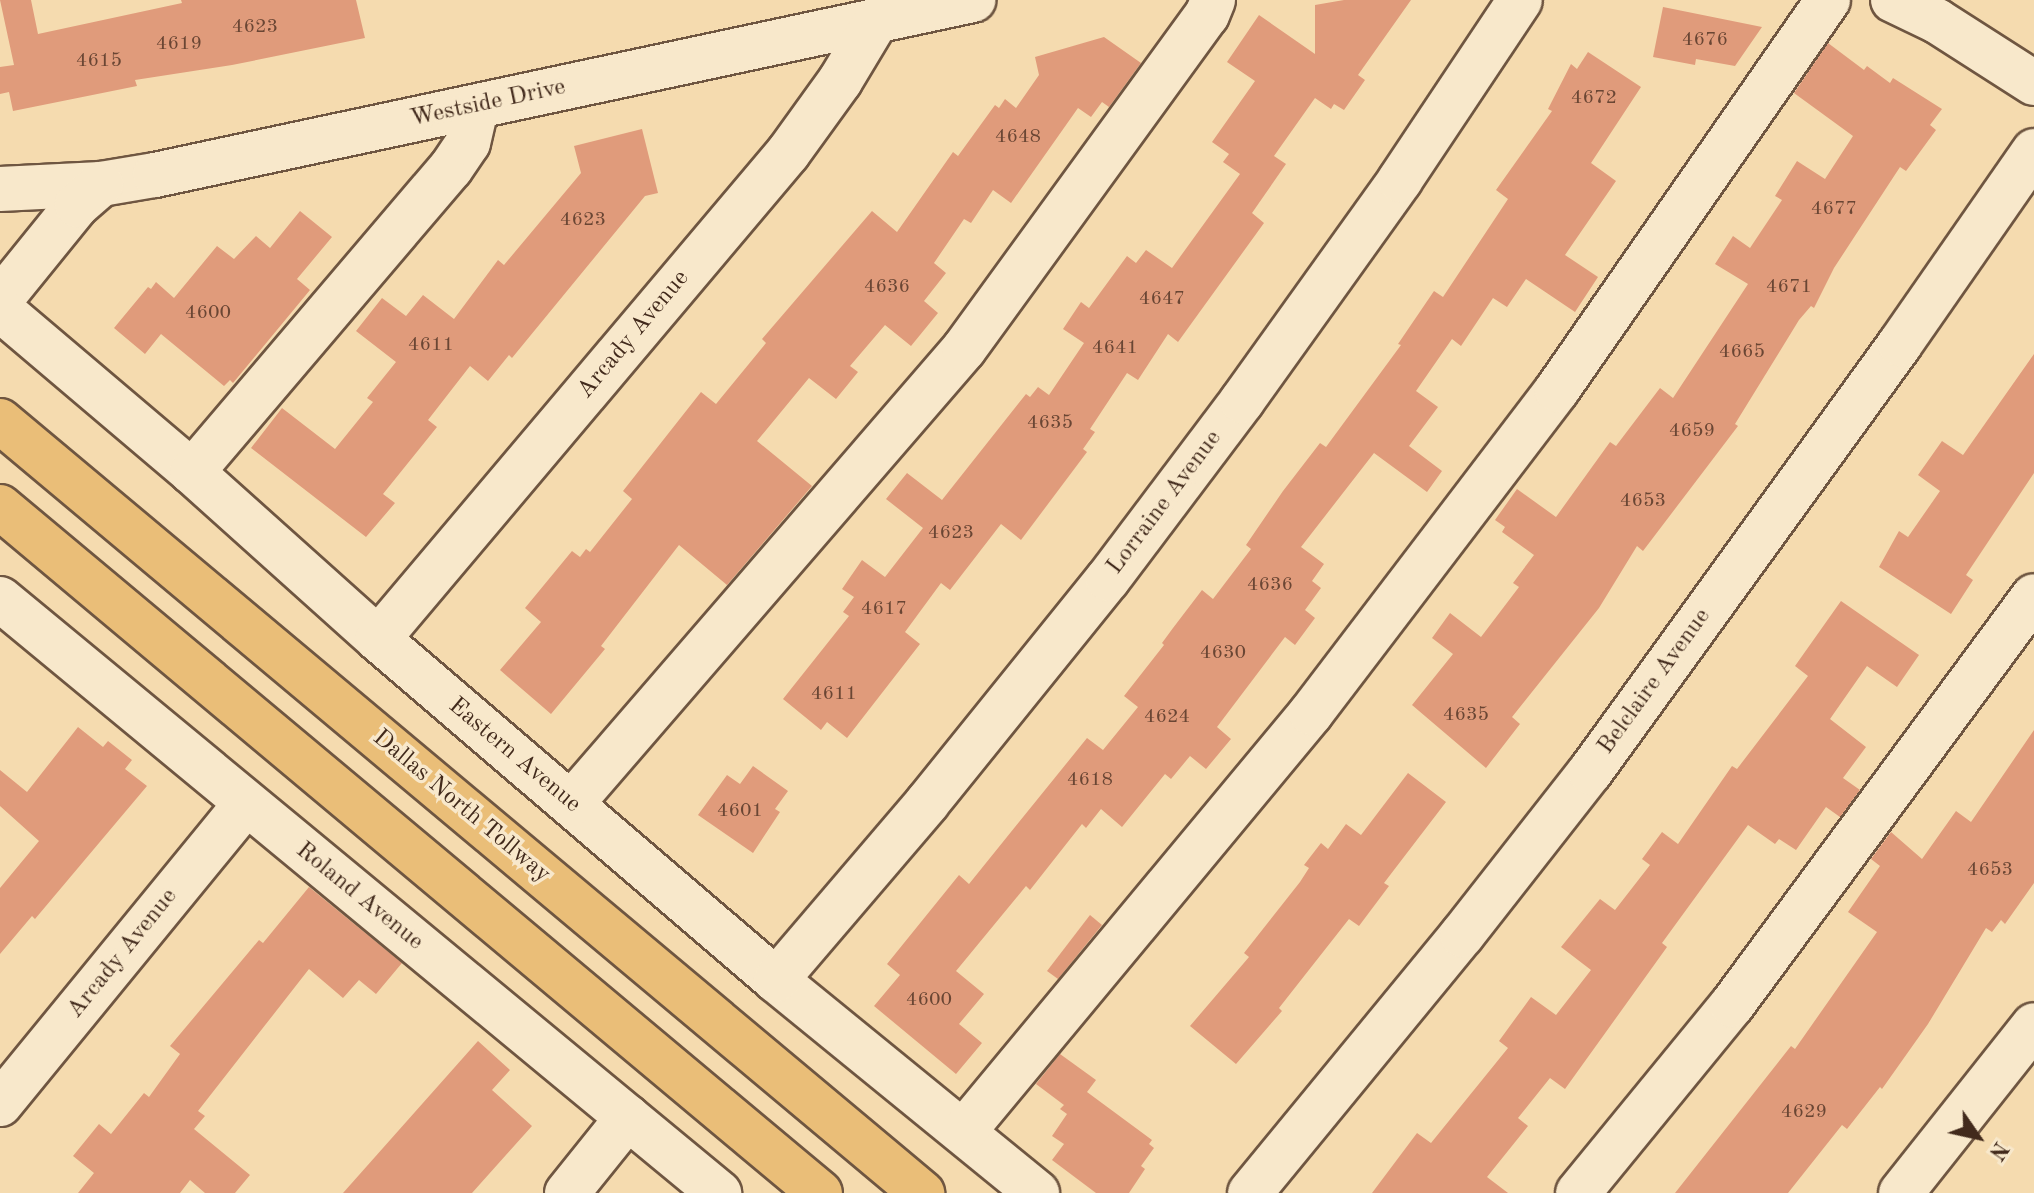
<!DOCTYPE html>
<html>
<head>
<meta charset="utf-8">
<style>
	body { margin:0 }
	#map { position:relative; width:2034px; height:1193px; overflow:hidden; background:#f5dbaf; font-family:"Old Standard TT",serif }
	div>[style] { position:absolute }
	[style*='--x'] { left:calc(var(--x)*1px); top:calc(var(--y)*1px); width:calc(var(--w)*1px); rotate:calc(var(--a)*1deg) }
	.building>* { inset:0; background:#e09b7b }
	.roads { filter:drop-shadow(2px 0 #6f5641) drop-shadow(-2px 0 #6f5641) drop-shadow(0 2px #6f5641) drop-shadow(0 -2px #6f5641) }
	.minor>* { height:44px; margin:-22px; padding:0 22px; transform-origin:22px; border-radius:22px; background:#f8e8cb }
	.highway>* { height:44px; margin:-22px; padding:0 22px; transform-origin:22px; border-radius:22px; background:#eabe78 }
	span { translate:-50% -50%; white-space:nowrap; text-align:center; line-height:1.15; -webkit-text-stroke:7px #f8e8cb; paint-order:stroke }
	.number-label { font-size:20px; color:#6a4634 }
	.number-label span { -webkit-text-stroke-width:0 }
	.street-label { font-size:24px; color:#422a1c }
	.north { position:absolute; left:1938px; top:1097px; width:80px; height:80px; -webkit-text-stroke:6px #f8e8cb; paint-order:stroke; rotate:124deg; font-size:22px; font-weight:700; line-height:32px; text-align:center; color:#422a1c }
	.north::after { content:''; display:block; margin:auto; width:28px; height:36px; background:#422a1c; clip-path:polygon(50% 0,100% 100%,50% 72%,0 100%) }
</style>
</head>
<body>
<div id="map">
	<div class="building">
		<div style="clip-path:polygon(0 0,31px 0,38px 34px,182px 3px,181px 0,356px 0,365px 38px,232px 65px,135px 80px,137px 86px,13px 111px,9px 92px,0 94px,0 67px,14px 65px)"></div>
		<div style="clip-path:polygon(1344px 0,1411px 0,1358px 75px,1365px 80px,1344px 110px,1334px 104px,1331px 109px,1315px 98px,1274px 156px,1286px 164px,1252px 213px,1264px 223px,1178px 342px,1168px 334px,1138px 380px,1127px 373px,1090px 429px,1095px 432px,1083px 449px,1087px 452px,1021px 540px,1001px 524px,950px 590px,941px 583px,905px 632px,920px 644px,847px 738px,827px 722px,821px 730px,783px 699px,849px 616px,843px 612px,854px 597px,842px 589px,862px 560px,885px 577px,923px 528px,886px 499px,907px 473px,942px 500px,1026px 394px,1030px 397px,1038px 387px,1049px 395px,1084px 343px,1063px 329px,1081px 302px,1089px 308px,1127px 256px,1136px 263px,1146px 250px,1172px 268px,1240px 174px,1223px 162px,1229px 154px,1212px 142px,1255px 81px,1227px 62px,1259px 15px,1315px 54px,1315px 5px)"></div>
		<div style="clip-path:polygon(1663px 7px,1762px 27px,1735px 66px,1696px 59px,1695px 65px,1653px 57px)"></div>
		<div style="clip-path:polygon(1104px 37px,1141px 63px,1109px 107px,1102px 102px,1091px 117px,1078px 108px,1011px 203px,993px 190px,971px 223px,964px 219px,934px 263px,946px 273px,924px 301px,938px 313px,911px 346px,885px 325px,850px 366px,858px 372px,836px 399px,809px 378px,757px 441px,812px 486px,727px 585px,679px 545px,601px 646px,605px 649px,551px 714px,500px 670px,541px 622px,525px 608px,572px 551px,580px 557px,586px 549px,590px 552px,632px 499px,623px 491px,701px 392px,716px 404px,766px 343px,762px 339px,872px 211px,897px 232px,953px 152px,958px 156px,995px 105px,999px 108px,1005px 99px,1016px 108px,1039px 75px,1035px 57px)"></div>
		<div style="clip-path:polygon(1828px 43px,1864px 70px,1867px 66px,1890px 83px,1893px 78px,1942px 109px,1930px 125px,1936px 130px,1906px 171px,1900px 167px,1834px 268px,1814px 308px,1811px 306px,1799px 320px,1735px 424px,1738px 426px,1643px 551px,1637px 546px,1599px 608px,1512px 717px,1520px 724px,1486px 768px,1412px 705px,1453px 654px,1432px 638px,1450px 613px,1481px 637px,1519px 587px,1513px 583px,1534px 555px,1502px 532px,1505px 527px,1495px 520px,1517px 489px,1556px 517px,1610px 442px,1616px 446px,1660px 388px,1673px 398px,1748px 284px,1715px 264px,1733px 236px,1750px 248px,1782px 200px,1775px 196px,1797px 161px,1825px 179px,1853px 136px,1794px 93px)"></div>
		<div style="clip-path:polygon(1588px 52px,1641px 87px,1591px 163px,1616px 181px,1565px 255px,1598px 277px,1575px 312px,1526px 279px,1507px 307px,1493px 298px,1461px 346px,1452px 339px,1416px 391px,1438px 407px,1409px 446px,1442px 471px,1427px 492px,1374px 453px,1301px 547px,1324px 564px,1312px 581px,1321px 588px,1305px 610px,1315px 618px,1295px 645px,1285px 637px,1217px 727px,1231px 739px,1206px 769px,1190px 756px,1171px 779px,1165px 774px,1122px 827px,1101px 809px,1086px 828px,1082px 824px,1030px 890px,1026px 886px,956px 971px,984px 994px,959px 1024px,982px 1043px,956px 1074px,874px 1006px,900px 975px,887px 964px,959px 875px,969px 884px,1087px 738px,1103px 750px,1138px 707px,1124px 696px,1164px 645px,1162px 643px,1173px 628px,1202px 590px,1213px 599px,1251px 549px,1246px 545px,1283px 491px,1320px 443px,1326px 447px,1401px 345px,1398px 344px,1434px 291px,1443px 297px,1508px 199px,1496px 190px,1552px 111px,1548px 109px,1571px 64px,1577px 69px)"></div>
		<div style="clip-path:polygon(642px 129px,658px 193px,645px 196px,512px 358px,509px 355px,488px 381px,470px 366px,428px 420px,437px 427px,383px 494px,395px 503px,366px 537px,251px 448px,282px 408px,335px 449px,373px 402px,367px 398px,396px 362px,356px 331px,382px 298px,406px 316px,423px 295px,454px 319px,498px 260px,504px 265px,581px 173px,574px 146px)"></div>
		<div style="clip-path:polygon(300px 211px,332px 237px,297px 279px,310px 290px,233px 383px,230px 380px,224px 386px,161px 334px,145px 354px,114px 328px,148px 287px,151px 289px,156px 282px,174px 298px,217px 246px,234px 259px,256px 236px,270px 248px)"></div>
		<div style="clip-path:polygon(2034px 354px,2034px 473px,1966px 575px,1973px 580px,1951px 614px,1879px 567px,1899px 531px,1908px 537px,1940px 491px,1918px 475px,1942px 441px,1963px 455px)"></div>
		<div style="clip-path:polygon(1841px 601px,1919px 655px,1897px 687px,1867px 666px,1830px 719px,1866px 747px,1843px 778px,1860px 790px,1840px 817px,1826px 807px,1796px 850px,1779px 839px,1775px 844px,1748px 825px,1662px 943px,1667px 947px,1565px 1089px,1550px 1078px,1518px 1118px,1528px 1126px,1487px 1177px,1508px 1193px,1372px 1193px,1417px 1133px,1431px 1143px,1508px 1048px,1499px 1041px,1531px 997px,1556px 1015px,1591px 970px,1561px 947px,1600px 899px,1615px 910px,1650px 865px,1642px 859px,1662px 832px,1678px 844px,1732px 766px,1737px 769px,1808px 676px,1795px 666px)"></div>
		<div style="clip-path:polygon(78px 727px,103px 747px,108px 741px,132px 760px,125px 769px,147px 786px,35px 919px,32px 916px,0 954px,0 888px,39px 841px,0 806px,0 770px,27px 792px)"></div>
		<div style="clip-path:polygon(2034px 730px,2034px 883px,2005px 924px,2001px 920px,1992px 932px,1986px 928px,1928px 1024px,1882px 1089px,1880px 1087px,1847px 1129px,1842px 1125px,1788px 1193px,1675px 1193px,1791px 1046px,1795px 1049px,1877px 932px,1848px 912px,1880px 866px,1871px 859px,1891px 832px,1922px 859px,1956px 811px,1971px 822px)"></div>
		<div style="clip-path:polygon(753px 766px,788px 791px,775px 809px,780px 812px,753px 853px,698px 815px,727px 775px,740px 784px)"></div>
		<div style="clip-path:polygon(1408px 773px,1446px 802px,1384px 883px,1389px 886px,1359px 926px,1349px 919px,1279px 1008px,1282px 1011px,1236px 1064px,1190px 1026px,1249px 957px,1244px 953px,1300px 882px,1309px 868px,1304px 865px,1321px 843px,1328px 849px,1346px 824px,1361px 835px)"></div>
		<div style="clip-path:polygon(309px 887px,402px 963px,376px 994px,359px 980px,343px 998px,309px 969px,198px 1111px,205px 1116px,194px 1129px,250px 1175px,235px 1193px,205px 1193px,190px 1180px,180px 1193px,78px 1193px,94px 1173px,73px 1156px,99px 1124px,111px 1134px,144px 1093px,149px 1097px,180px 1054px,170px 1046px,259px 940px,263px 943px)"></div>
		<div style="clip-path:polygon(1090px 915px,1102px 925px,1058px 979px,1047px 971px)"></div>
		<div style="clip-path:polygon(478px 1041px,510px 1070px,492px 1090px,532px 1126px,472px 1193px,343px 1193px)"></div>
		<div style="clip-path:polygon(1060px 1054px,1096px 1080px,1087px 1092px,1152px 1140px,1149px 1144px,1154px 1148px,1141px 1166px,1145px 1169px,1129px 1193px,1096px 1193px,1052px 1160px,1064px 1144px,1052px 1136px,1067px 1114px,1060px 1109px,1064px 1105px,1036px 1084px)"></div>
	</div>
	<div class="roads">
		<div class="minor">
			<div style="--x:1893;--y:0;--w:49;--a:25.5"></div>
			<div style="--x:1937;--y:21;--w:115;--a:32.6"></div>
			<div style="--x:0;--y:189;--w:101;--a:-2.8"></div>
			<div style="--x:101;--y:184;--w:55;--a:-9.5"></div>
			<div style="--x:155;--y:175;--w:837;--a:-12.08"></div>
			<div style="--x:0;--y:300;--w:122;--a:-51"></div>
			<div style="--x:77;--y:205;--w:32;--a:-41"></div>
			<div style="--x:0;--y:309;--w:252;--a:40.3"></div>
			<div style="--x:192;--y:472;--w:250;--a:41.9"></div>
			<div style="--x:378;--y:639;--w:524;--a:40.59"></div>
			<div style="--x:776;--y:980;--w:337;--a:39.2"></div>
			<div style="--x:192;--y:472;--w:399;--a:-49.6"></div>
			<div style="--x:451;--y:168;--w:30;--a:-56"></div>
			<div style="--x:468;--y:143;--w:37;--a:-77"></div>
			<div style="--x:0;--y:599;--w:933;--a:39.56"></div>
			<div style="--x:378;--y:639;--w:636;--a:-49.85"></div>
			<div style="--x:788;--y:153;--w:89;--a:-54.2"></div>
			<div style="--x:840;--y:81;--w:70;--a:-59"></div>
			<div style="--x:571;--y:804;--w:601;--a:-49.18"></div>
			<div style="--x:964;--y:349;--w:413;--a:-54"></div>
			<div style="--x:1207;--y:15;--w:16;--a:-68"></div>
			<div style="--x:776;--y:980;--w:233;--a:-49.5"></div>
			<div style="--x:927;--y:803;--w:288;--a:-51.1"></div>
			<div style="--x:1108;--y:579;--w:223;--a:-53"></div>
			<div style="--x:1242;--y:401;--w:272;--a:-54.4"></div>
			<div style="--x:1400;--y:180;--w:216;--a:-56.3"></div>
			<div style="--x:0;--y:1104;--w:387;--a:-50.7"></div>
			<div style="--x:964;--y:1131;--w:543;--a:-50.3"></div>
			<div style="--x:1311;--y:713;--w:406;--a:-52.7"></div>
			<div style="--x:1557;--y:390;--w:475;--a:-55.2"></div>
			<div style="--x:567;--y:1193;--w:97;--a:-51.2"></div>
			<div style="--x:1250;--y:1193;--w:334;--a:-50.6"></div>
			<div style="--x:1462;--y:935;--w:207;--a:-51.9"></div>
			<div style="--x:1590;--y:772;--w:528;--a:-54.08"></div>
			<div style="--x:1900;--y:344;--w:235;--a:-55.2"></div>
			<div style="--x:1578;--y:1193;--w:243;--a:-50.7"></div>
			<div style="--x:1732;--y:1005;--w:508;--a:-53.56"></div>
			<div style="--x:1901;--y:1193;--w:214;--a:-51.6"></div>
		</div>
		<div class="highway">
			<div style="--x:0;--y:421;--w:1203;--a:39.94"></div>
			<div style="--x:0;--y:507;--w:1069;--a:39.92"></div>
		</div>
	</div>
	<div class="number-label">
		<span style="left:255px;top:27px">4623</span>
		<span style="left:1705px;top:40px">4676</span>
		<span style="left:179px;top:44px">4619</span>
		<span style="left:99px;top:61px">4615</span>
		<span style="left:1594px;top:98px">4672</span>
		<span style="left:1018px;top:137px">4648</span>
		<span style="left:1834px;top:209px">4677</span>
		<span style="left:583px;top:220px">4623</span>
		<span style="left:887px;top:287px">4636</span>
		<span style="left:1789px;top:287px">4671</span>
		<span style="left:1162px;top:299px">4647</span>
		<span style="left:208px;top:313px">4600</span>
		<span style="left:431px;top:345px">4611</span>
		<span style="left:1115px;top:348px">4641</span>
		<span style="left:1742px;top:352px">4665</span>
		<span style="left:1050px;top:423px">4635</span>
		<span style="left:1692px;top:431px">4659</span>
		<span style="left:1643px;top:501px">4653</span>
		<span style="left:951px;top:533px">4623</span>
		<span style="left:1270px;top:585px">4636</span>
		<span style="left:884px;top:609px">4617</span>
		<span style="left:1223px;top:653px">4630</span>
		<span style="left:834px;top:694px">4611</span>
		<span style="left:1466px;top:715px">4635</span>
		<span style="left:1167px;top:717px">4624</span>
		<span style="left:1090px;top:780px">4618</span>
		<span style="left:740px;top:811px">4601</span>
		<span style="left:1990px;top:870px">4653</span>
		<span style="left:929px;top:1000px">4600</span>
		<span style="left:1804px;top:1112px">4629</span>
	</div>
	<div class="street-label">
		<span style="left:488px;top:104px;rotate:-12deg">Westside Drive</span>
		<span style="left:634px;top:335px;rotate:-50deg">Arcady Avenue</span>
		<span style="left:1165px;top:503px;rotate:-53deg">Lorraine Avenue</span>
		<span style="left:1655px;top:682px;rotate:-54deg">Belclaire Avenue</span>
		<span style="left:514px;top:756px;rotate:40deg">Eastern Avenue</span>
		<span style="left:461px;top:807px;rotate:40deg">Dallas North Tollway</span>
		<span style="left:359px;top:897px;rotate:39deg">Roland Avenue</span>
		<span style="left:123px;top:954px;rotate:-51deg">Arcady Avenue</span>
	</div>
	<div class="north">N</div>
</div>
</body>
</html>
